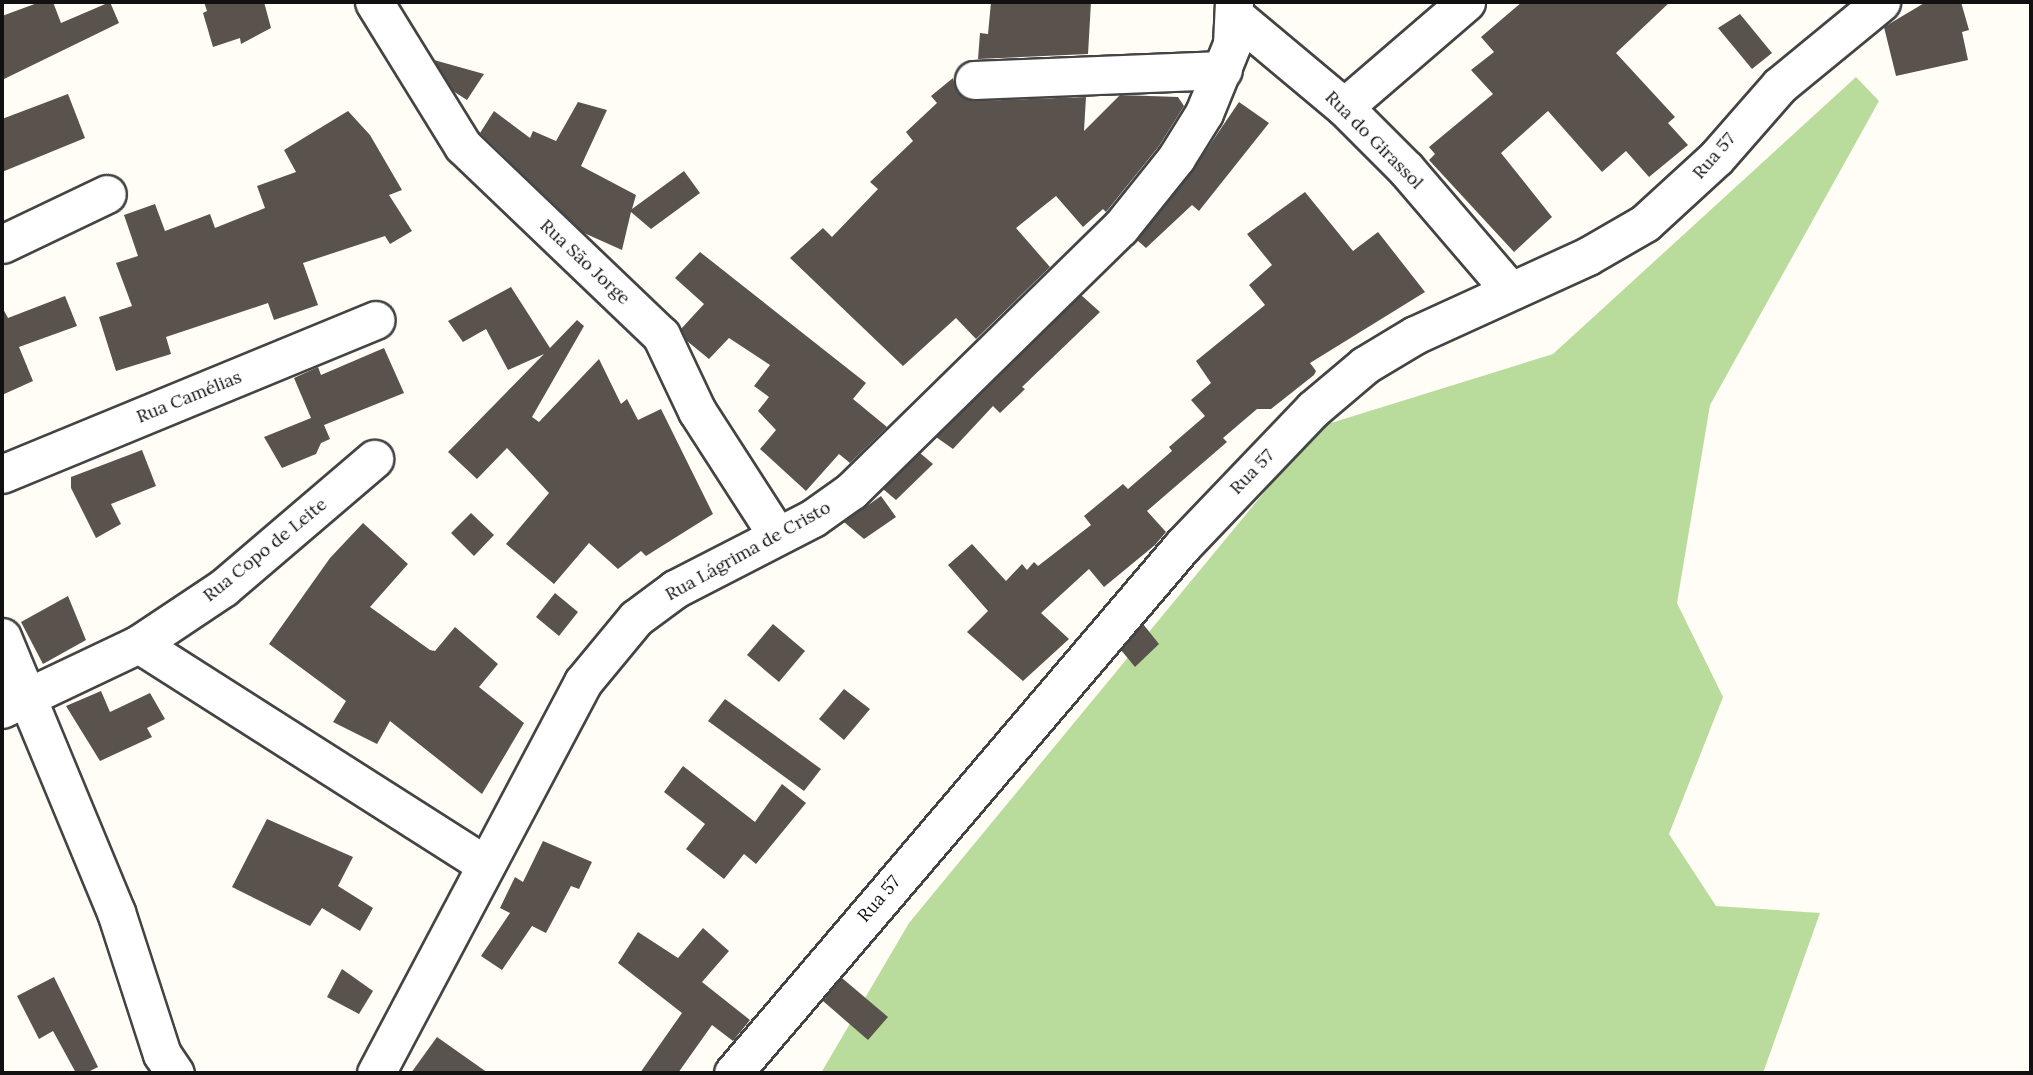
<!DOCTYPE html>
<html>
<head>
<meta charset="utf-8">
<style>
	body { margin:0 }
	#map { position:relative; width:2033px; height:1075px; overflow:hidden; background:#fffdf5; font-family:Lora,serif }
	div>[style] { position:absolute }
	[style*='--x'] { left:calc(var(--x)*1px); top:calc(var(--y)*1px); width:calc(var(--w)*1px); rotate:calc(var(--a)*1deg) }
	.forest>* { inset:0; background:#b9dc9c }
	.building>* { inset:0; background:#5a524d }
	.roads { filter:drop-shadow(2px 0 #444) drop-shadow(-2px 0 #444) drop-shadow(0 2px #444) drop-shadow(0 -2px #444) }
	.street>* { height:37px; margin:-18.5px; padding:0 18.5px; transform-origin:18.5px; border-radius:18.5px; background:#fff }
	span { translate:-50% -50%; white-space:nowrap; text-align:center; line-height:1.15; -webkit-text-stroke:7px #fff; paint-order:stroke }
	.street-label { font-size:18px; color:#111 }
	.frame { position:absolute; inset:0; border:4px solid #111; pointer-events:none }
</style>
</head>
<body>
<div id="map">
	<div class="forest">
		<div style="clip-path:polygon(1856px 77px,1879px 101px,1710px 405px,1677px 603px,1723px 697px,1669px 834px,1716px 906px,1820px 913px,1763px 1073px,821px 1073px,909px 923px,1318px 427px,1553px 354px)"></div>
	</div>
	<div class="building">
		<div style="clip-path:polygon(40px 2px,53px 2px,61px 23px,110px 2px,119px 23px,2px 80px,2px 16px)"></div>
		<div style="clip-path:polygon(204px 2px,264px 2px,271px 28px,241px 44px,240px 38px,213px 47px,203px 13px,207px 11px)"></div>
		<div style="clip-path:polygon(991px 2px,1091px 2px,1088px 54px,978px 59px,980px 33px,988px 34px)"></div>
		<div style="clip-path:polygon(1522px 2px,1670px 2px,1616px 53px,1675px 117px,1668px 123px,1688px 145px,1649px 177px,1626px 151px,1602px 172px,1548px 111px,1501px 153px,1552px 217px,1514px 252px,1429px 160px,1435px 154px,1429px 147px,1493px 94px,1471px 70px,1494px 52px,1481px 37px)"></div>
		<div style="clip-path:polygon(1926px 2px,1961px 2px,1969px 30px,1962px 32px,1968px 60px,1896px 76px,1884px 27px)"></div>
		<div style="clip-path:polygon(1740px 14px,1772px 53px,1752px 69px,1718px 28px)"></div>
		<div style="clip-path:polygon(434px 60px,484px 74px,467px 100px,453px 91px)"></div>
		<div style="clip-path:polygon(953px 78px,957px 92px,974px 101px,1086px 97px,1084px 131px,1120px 95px,1178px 97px,1184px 106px,1159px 146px,1106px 212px,1103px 209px,1083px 227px,1056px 196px,1016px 228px,1050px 267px,976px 339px,956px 318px,903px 366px,790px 258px,823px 228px,832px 237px,878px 189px,870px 182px,913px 141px,906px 132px,937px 103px,931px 96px)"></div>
		<div style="clip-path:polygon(68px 94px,85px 138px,2px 172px,2px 119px)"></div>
		<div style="clip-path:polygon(578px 102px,607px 110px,581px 166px,636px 195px,632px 209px,684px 171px,700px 193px,651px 229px,631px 212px,622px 250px,584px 233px,480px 133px,494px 111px,530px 138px,533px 131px,556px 141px)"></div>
		<div style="clip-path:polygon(1239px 102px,1269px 123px,1199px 211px,1192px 205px,1146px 248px,1137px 240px,1192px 171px)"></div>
		<div style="clip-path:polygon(348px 111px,370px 135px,402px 190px,389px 195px,412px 231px,390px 244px,385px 236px,303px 263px,318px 305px,274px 320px,268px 303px,166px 337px,171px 354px,116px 371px,99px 317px,132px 306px,116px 263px,138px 256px,124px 215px,155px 204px,165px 231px,210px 214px,215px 228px,265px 208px,257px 186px,296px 172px,284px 150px)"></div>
		<div style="clip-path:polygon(1305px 192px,1353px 251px,1378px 232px,1425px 292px,1310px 363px,1316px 371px,1314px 375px,1271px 409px,1257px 409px,1223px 438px,1227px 442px,1147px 511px,1166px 532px,1155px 545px,1104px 587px,1089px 569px,1041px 613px,1069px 639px,1023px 681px,967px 632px,988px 611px,948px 565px,972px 544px,1006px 581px,1022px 564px,1027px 570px,1034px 562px,1038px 566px,1091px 525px,1084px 516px,1123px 484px,1128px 489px,1172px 451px,1169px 447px,1205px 416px,1191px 400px,1211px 383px,1196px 361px,1265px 305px,1249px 285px,1272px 265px,1247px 234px)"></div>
		<div style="clip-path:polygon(700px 252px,866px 383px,853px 399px,887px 427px,850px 463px,839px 454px,806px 491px,760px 449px,776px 430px,758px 411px,769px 397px,754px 386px,770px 365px,729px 338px,709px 359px,687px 341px,681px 329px,704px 304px,675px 278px)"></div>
		<div style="clip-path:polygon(511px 287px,550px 348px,577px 320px,584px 326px,532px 417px,539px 422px,599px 359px,621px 404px,627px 399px,638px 420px,661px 409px,713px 514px,646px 556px,641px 551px,618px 569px,589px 543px,554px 584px,506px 544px,549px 493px,507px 448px,477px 479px,448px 452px,544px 354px,508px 370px,486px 329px,463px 342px,448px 321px)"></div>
		<div style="clip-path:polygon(1081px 295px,1100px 312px,1022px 387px,1025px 389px,1000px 413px,993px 406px,953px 449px,936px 437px)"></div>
		<div style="clip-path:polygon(65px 296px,77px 326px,19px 347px,33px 381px,2px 395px,2px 307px,8px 318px)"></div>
		<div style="clip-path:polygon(384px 348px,404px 393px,324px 425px,330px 439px,321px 443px,316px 454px,282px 468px,264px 437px,311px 418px,294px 378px,318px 367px,321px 375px)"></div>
		<div style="clip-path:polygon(142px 450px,156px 486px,111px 504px,121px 524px,96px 538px,71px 488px,71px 477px)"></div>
		<div style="clip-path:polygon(920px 453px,933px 464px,896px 500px,883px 489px)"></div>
		<div style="clip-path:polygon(881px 496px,896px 517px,864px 539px,844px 522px)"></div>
		<div style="clip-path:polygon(471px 513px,494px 535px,474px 556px,451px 533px)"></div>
		<div style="clip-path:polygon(363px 523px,408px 564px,370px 607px,430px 650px,435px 651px,455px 627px,498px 664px,479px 687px,524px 723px,482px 794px,390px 721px,377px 744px,333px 722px,346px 701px,269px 644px,330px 558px)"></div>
		<div style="clip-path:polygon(555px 593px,578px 612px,559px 636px,536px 617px)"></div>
		<div style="clip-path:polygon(68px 596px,86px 640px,43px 664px,21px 622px)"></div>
		<div style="clip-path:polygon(773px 624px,805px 651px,779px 682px,747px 655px)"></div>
		<div style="clip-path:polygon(1143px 624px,1159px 644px,1135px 667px,1121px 650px)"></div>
		<div style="clip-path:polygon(844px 689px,870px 709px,844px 740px,819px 719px)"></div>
		<div style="clip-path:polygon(101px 691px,110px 712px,150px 693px,165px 719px,147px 728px,152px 737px,100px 761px,66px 706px)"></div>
		<div style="clip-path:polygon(725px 699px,821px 769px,804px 791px,708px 721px)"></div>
		<div style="clip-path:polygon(683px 766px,755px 822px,782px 784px,806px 803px,756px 864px,744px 854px,724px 879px,686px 849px,705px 824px,664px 792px)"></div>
		<div style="clip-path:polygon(267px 819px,353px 857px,338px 886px,373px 908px,360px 931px,322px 908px,310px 926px,232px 887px)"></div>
		<div style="clip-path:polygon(543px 841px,592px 862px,579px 889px,571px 886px,546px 933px,532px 926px,502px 970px,481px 956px,510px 913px,500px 908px,515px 877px,523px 882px)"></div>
		<div style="clip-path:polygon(703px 928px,729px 951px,702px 982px,750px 1020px,733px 1041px,712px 1025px,678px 1073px,640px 1073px,682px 1013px,618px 963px,638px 932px,678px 958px)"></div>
		<div style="clip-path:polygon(342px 969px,373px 991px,359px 1014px,327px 997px)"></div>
		<div style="clip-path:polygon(54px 977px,98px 1067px,86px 1073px,76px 1073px,53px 1031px,39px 1039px,17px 996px)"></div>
		<div style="clip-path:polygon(842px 978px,888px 1017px,868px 1040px,823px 1001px)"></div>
		<div style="clip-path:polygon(437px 1037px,488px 1073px,411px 1073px)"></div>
	</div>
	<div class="roads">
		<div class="street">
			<div style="--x:374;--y:2;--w:169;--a:58.3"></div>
			<div style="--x:463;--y:146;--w:274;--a:43.7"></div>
			<div style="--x:661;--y:335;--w:84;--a:64.7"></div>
			<div style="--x:697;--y:411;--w:148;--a:57.2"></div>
			<div style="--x:1234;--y:15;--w:143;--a:39.9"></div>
			<div style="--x:1344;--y:107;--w:88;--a:45"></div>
			<div style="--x:1406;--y:169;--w:158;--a:49.4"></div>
			<div style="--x:974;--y:80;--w:249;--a:-2.3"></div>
			<div style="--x:1344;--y:107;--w:161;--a:-40.7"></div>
			<div style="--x:2;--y:244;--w:116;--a:-25.5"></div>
			<div style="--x:2;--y:474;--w:404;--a:-22.4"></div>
			<div style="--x:2;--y:637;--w:298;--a:67.5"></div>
			<div style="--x:116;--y:912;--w:149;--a:72.1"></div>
			<div style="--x:162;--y:1054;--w:23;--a:56"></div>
			<div style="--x:139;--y:644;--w:411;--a:32.5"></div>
			<div style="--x:2;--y:709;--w:152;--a:-25.4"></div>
			<div style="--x:139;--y:644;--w:101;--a:-33.7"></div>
			<div style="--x:223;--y:588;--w:199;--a:-40.5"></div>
			<div style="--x:376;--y:1073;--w:442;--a:-62.1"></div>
			<div style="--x:583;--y:682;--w:83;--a:-50.4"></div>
			<div style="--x:636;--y:618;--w:49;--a:-36.6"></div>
			<div style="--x:675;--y:589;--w:155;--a:-27.2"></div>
			<div style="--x:813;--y:518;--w:47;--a:-35.4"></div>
			<div style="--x:851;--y:491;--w:376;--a:-44.4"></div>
			<div style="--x:1120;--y:228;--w:90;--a:-51.3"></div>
			<div style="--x:1176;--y:158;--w:53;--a:-58.1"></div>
			<div style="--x:1204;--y:113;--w:74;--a:-67.9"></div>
			<div style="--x:1232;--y:44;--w:42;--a:-87.3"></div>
			<div style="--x:733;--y:1073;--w:694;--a:-49.56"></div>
			<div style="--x:1183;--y:545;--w:188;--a:-46.3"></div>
			<div style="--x:1313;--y:409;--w:68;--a:-40.2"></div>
			<div style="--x:1365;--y:365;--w:58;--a:-31"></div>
			<div style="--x:1415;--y:335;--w:190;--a:-24.5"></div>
			<div style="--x:1588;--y:256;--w:66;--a:-30.1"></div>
			<div style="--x:1645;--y:223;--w:96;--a:-42.5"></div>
			<div style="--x:1716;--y:158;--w:97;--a:-48.8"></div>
			<div style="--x:1780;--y:85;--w:131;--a:-39.4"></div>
		</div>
	</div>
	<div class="street-label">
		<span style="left:1374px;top:140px;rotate:45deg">Rua do Girassol</span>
		<span style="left:1714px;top:156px;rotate:-49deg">Rua 57</span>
		<span style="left:585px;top:262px;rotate:43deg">Rua São Jorge</span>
		<span style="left:189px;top:397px;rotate:-22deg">Rua Camélias</span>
		<span style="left:1252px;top:472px;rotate:-46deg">Rua 57</span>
		<span style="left:265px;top:550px;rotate:-39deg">Rua Copo de Leite</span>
		<span style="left:748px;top:551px;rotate:-29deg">Rua Lágrima de Cristo</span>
		<span style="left:879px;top:899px;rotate:-49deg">Rua 57</span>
	</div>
	<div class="frame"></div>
</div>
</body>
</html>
